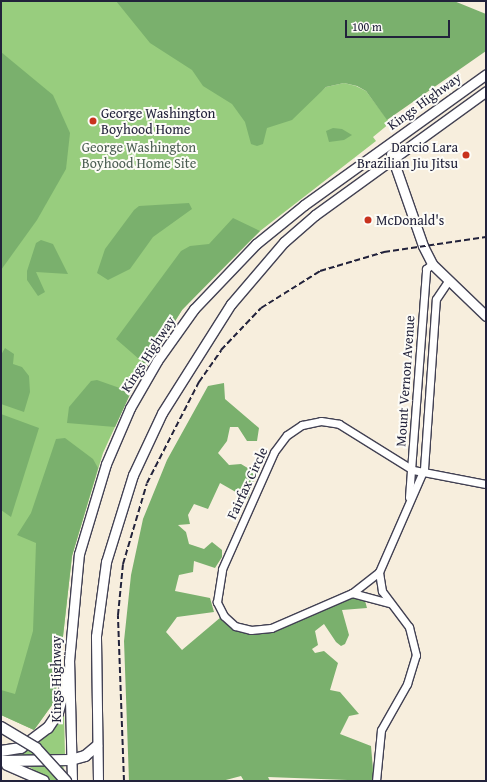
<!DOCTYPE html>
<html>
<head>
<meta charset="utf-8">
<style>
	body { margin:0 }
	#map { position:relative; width:487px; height:782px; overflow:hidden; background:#f7eedd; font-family:"Gentium Book Plus",serif }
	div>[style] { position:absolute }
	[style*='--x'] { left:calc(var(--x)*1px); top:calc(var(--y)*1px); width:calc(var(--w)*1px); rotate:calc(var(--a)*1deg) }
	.green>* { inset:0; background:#98cd7e }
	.forest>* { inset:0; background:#7ab06d }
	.roads { filter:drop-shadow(1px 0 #424153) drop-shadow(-1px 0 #424153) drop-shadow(0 1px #424153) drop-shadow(0 -1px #424153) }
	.minor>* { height:7px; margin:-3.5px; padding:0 3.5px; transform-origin:3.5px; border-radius:3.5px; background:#fff }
	.major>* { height:9px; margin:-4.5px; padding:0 4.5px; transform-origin:4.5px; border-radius:4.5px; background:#fff }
	.highway>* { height:10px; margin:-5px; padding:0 5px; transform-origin:5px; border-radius:5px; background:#fff }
	.rail>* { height:2px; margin-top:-1px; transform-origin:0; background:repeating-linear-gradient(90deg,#22223b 0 6px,transparent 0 9px) }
	.bridges { filter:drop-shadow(1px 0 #424153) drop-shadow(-1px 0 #424153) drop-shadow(0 1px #424153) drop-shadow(0 -1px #424153) }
	.highway-bridge>* { height:10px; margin:-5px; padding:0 5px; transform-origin:5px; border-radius:5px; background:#fff }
	.dots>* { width:11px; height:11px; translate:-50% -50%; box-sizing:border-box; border:2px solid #fdfcf7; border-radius:50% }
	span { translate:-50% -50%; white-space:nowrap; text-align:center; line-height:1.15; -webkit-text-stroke:4px #fdfcf7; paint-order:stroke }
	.street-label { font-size:14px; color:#22223b }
	.poi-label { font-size:14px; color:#22223b }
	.left { translate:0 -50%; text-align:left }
	.right { translate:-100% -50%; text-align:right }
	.park-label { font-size:14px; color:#4b5e52 }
	.frame { position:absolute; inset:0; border:2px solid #22223b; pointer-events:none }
	.scale { position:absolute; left:345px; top:20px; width:105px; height:18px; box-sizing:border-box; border:2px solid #22223b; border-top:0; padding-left:5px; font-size:12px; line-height:14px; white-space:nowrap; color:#22223b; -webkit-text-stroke:3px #fdfcf7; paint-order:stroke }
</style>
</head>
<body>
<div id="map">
	<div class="green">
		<div style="clip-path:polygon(1px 1px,189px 1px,313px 98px,326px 87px,344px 83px,356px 86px,366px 91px,390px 123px,373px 137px,376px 141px,260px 231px,228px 261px,182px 310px,131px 392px,103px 453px,72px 556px,58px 681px,52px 705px,34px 730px,1px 715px)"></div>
		<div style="clip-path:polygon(64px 713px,65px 756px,8px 756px,43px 739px)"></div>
		<div style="clip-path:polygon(63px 765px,66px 781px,50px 781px,28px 766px)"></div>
	</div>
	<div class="forest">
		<div style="clip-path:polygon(116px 1px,454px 1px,486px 14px,486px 51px,387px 120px,366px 91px,357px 86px,344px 83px,326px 87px,292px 120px,267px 128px,263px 144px,257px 146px,251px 144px,245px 122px,232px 104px,203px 86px,192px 70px,150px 43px)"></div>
		<div style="clip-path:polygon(1px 52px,53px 95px,70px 133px,66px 169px,37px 220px,1px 270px)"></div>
		<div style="clip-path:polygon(333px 128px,342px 129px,352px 135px,344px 140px,329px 142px,326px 131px)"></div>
		<div style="clip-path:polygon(189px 203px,192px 209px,153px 237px,130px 269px,108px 280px,97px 273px,105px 249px,134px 210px,139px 206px)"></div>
		<div style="clip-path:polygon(233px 218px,260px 231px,182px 310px,147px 366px,116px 339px,181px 251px,190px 246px,209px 244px)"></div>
		<div style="clip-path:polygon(41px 240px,53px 244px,68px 274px,36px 272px,45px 292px,38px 296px,27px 280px,27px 271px,36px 243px)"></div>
		<div style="clip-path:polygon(5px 348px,14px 354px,13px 364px,22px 367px,29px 376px,30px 392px,24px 412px,1px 404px,1px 355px)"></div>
		<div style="clip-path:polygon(97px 380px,131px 392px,115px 427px,67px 423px,69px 407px,91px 381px)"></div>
		<div style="clip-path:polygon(224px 383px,225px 399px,259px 428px,257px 441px,247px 441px,238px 427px,230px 427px,227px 441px,218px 453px,229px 465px,241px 464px,256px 473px,248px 499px,220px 483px,208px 509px,194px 504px,188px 515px,190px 524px,178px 525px,186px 532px,189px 544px,204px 549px,212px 542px,222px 550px,222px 557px,215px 568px,194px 561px,193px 572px,179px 575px,175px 591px,210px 598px,214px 612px,177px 617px,166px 632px,182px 650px,221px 617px,240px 631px,270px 632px,350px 596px,364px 597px,367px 608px,342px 610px,349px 635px,345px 644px,341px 646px,336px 642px,324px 624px,315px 631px,318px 645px,312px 649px,315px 653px,324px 651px,338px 663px,330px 690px,340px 692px,359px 714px,349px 716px,340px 734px,371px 746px,374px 781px,268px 777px,270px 781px,244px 781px,241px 776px,222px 781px,129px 781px,124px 641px,131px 575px,143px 519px,167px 460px,208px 386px)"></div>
		<div style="clip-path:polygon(1px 414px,39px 428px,11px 517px,1px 510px)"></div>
		<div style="clip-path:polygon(65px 438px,93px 459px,98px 468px,72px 556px,58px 681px,52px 705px,34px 730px,1px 715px,1px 690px,15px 694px,33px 631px,36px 543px,17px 535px,31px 513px,56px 439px)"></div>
	</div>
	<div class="roads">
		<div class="minor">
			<div style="--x:409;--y:497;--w:229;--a:-85.7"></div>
			<div style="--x:426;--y:269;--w:8;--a:-40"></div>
			<div style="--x:379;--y:572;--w:34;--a:142"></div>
			<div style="--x:352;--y:593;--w:88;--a:156.6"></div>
			<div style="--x:271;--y:628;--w:20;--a:174"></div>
			<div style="--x:251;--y:630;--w:16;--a:-166"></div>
			<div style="--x:235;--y:626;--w:15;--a:-138"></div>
			<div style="--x:224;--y:616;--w:16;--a:-117"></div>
			<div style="--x:217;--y:602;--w:33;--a:-81"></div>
			<div style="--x:222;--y:569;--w:128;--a:-66"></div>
			<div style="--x:274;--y:452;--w:21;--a:-53"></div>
			<div style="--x:287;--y:435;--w:18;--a:-34"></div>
			<div style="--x:302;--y:425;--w:19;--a:-12"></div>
			<div style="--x:321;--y:421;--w:18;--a:9"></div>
			<div style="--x:339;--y:424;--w:87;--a:31.9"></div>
			<div style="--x:413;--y:470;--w:74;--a:10.9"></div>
			<div style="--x:352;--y:593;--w:39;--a:15"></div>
			<div style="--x:376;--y:781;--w:51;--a:-84.4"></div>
			<div style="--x:381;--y:730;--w:53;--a:-60.5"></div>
			<div style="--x:407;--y:684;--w:30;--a:-73"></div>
			<div style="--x:416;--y:655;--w:29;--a:-104"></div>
			<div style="--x:409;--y:627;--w:45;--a:-126.9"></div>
			<div style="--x:382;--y:591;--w:19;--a:-99"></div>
			<div style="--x:379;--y:572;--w:112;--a:-66.4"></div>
			<div style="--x:424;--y:469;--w:170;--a:-86"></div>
			<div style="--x:436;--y:299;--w:22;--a:-56"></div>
		</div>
		<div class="major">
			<div style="--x:391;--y:154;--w:97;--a:70.8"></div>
			<div style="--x:423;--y:246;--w:20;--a:63"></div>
			<div style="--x:432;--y:264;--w:75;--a:43.9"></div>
			<div style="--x:72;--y:781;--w:120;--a:-91.4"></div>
			<div style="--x:69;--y:661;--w:107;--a:-84.7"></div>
			<div style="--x:79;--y:554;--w:94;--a:-73.3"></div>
			<div style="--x:106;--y:464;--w:61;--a:-66.8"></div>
			<div style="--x:130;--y:408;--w:54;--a:-60.1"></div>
			<div style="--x:157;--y:361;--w:64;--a:-54.6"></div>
			<div style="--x:194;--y:309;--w:90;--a:-46.4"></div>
			<div style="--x:256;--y:244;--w:62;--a:-39.1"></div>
			<div style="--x:304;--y:205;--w:224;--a:-35.7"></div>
			<div style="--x:98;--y:781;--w:145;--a:-90.8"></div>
			<div style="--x:96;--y:636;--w:75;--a:-82.3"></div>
			<div style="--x:106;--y:562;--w:91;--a:-72.8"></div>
			<div style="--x:133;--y:475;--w:68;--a:-64.9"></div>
			<div style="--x:162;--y:413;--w:129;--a:-57.7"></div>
			<div style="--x:231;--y:304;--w:82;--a:-49.5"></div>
			<div style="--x:284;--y:242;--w:41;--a:-41.1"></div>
			<div style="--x:315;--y:215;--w:211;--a:-35.9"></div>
		</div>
		<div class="highway">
			<div style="--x:1;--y:751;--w:20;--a:-9"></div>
			<div style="--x:21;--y:748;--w:34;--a:-37"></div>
			<div style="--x:48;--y:728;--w:18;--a:-56"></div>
			<div style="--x:58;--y:713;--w:43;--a:-75.3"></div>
			<div style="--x:1;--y:761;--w:70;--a:-0.8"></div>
			<div style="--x:71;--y:760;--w:15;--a:-16"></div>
			<div style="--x:85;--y:756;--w:16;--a:-40"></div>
			<div style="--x:7;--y:765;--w:40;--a:23.4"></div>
		</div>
	</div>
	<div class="rail">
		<div style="--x:124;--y:781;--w:166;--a:-92.1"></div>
		<div style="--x:118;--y:615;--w:51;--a:-84.4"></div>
		<div style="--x:123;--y:564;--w:84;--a:-73.5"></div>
		<div style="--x:147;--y:483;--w:114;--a:-62.8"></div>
		<div style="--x:199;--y:382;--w:39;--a:-55"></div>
		<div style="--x:221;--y:350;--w:58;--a:-46.4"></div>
		<div style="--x:261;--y:308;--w:70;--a:-32.1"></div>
		<div style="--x:320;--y:271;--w:67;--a:-16.5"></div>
		<div style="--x:384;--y:252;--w:103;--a:-8.4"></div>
	</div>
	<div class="bridges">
		<div class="highway-bridge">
			<div style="--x:1;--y:727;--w:41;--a:31"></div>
			<div style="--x:36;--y:748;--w:45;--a:47.7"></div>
		</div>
	</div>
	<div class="dots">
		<div style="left:93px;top:121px;background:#c8321e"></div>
		<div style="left:466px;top:155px;background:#c8321e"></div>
		<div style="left:368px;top:220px;background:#c8321e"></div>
	</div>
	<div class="street-label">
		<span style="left:424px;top:101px;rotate:-36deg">Kings Highway</span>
		<span style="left:148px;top:354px;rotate:-57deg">Kings Highway</span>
		<span style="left:405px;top:381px;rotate:-86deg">Mount Vernon Avenue</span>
		<span style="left:247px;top:483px;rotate:-65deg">Fairfax Circle</span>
		<span style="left:56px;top:679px;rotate:-90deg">Kings Highway</span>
	</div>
	<div class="poi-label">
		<span class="left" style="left:101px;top:121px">George Washington<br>Boyhood Home</span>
		<span class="right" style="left:458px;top:155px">Darcio Lara<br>Brazilian Jiu Jitsu</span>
		<span class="left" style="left:376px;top:220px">McDonald's</span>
	</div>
	<div class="park-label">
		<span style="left:139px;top:155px">George Washington<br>Boyhood Home Site</span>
	</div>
	<div class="frame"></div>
	<div class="scale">100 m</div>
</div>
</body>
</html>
